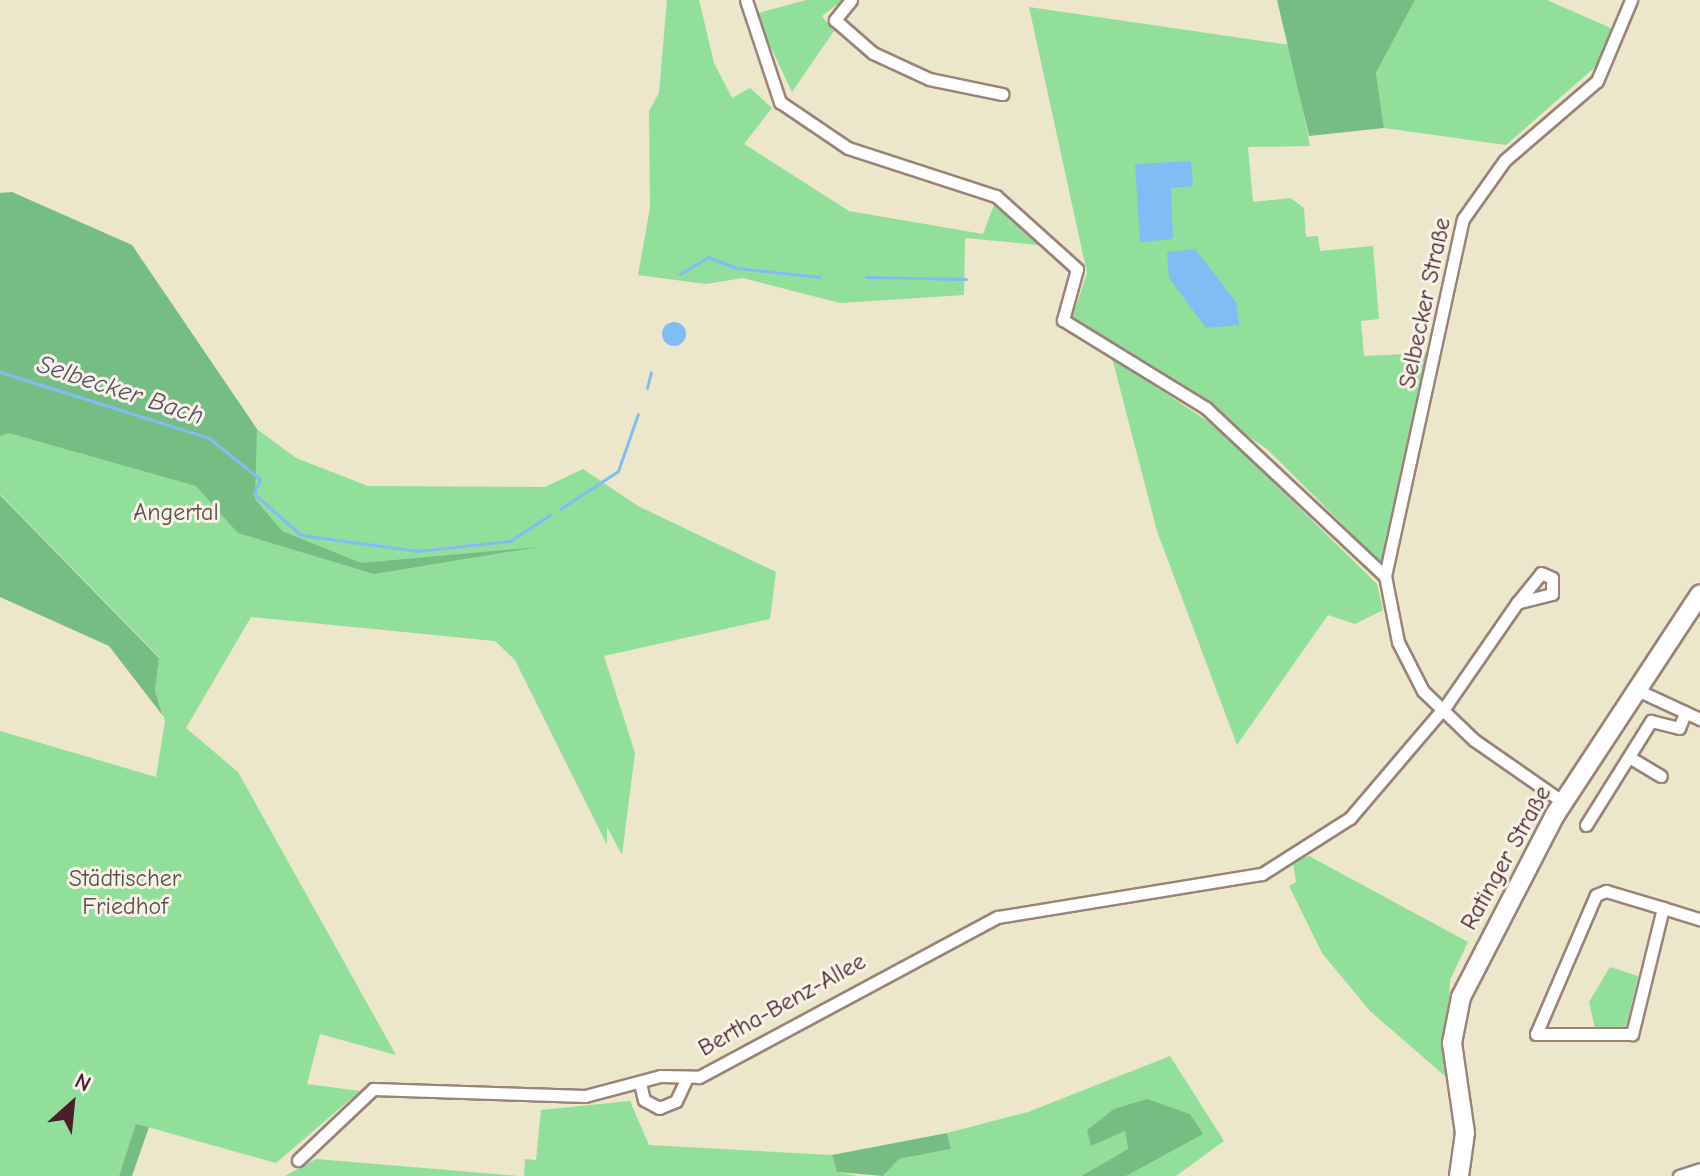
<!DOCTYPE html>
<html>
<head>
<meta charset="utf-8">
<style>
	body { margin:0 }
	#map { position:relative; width:1700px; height:1176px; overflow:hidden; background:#ece6ca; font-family:"Comic Neue",sans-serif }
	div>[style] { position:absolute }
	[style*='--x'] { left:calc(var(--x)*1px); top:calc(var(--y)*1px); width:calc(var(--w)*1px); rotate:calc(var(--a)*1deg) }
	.green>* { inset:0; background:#92de9b }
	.forest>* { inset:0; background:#75bd83 }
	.water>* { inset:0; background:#82bcf4 }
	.round { border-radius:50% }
	.stream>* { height:3px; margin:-1.5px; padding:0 1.5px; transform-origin:1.5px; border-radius:1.5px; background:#82bcf4 }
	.roads { filter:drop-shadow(2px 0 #9b827a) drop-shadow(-2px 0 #9b827a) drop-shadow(0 2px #9b827a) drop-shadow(0 -2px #9b827a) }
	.street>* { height:11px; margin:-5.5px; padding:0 5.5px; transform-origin:5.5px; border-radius:5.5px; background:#fff }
	.primary>* { height:18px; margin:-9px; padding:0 9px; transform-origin:9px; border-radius:9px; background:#fff }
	span { translate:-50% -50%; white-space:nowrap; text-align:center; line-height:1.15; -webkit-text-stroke:6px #f7f3e8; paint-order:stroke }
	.street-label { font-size:24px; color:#4a1f2b }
	.park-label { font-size:24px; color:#5c4f47 }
	.water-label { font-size:26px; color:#5b4e67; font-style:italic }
	.north { position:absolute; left:32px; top:1064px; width:80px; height:80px; -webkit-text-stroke:6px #f7f3e8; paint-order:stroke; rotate:27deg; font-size:22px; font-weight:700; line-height:32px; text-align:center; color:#4a1f2b }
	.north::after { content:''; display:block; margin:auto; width:28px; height:36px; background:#4a1f2b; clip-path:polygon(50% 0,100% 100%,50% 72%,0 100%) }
</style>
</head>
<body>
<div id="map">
	<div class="green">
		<div style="clip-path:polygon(667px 0,699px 0,714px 63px,732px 98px,750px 88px,772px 108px,744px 144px,849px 211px,983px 234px,994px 205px,1039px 245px,965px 238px,964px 295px,840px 303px,743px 278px,706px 284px,638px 275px,650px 208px,649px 111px,659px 93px)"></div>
		<div style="clip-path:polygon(806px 0,843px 0,822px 16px,834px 31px,792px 92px,755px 14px)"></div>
		<div style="clip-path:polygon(1415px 0,1547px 0,1613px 29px,1602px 61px,1506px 145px,1384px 128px,1376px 73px)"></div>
		<div style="clip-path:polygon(1029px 7px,1290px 45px,1310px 146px,1248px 147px,1253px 202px,1291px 198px,1304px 208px,1306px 237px,1318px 236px,1320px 251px,1373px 246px,1379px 319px,1361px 321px,1364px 356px,1427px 353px,1381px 563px,1267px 449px,1072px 318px,1087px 273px)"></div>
		<div style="clip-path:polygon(0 226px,257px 438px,257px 429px,296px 458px,368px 486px,545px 487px,583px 469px,638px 506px,776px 572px,770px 619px,604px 656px,635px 753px,622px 855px,607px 827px,607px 845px,515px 660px,495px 641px,251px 617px,186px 728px,238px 772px,396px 1055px,320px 1034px,307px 1084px,360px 1091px,276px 1163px,137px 1124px,119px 1176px,0 1176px,0 731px,156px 777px,165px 721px,155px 690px,159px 657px,0 494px)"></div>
		<div style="clip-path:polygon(1112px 358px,1218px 428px,1377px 584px,1383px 610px,1355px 624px,1328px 615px,1237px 745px,1157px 531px)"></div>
		<div style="clip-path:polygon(1309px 856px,1468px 942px,1450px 980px,1445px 1076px,1370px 1011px,1322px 953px,1289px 886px,1296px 882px,1293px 862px)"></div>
		<div style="clip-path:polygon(1610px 967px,1638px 976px,1626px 1028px,1595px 1028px,1589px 1002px)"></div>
		<div style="clip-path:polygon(1170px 1056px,1224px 1141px,1176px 1176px,1126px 1176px,1185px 1139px,1125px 1131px,1128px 1149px,1081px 1176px,883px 1176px,899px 1159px,951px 1149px,947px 1133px,1028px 1112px)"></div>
		<div style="clip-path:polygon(630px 1101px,649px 1145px,832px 1155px,837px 1172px,858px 1176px,524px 1176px,525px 1159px,536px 1160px,541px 1110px)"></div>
		<div style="clip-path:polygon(316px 1159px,519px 1176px,285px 1176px)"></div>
	</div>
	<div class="forest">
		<div style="clip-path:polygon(1277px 0,1415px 0,1376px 73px,1384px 128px,1309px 136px)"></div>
		<div style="clip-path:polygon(12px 192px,132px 245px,257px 429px,255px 499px,282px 531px,361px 563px,538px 547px,374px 574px,238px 533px,196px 486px,9px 433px,0 436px,0 193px)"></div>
		<div style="clip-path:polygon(0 495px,159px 658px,155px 690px,163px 716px,109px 646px,0 597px)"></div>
		<div style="clip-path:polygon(1147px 1099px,1190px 1114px,1203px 1134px,1126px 1176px,1081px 1176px,1128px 1149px,1125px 1131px,1091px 1146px,1087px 1130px,1114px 1109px)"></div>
		<div style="clip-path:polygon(136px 1124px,149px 1127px,132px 1176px,119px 1176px)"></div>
		<div style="clip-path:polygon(947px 1133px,951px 1149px,899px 1159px,883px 1176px,837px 1172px,832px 1155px)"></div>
	</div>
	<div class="water">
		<div style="clip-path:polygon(1191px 161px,1193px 186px,1171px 188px,1173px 239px,1140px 242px,1135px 164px)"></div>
		<div style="clip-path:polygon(1195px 249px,1236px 302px,1239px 325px,1206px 328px,1169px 278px,1167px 252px)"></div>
		<div class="round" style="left:662px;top:322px;width:24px;height:24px"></div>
	</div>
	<div class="stream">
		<div style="--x:680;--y:274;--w:33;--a:-31"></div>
		<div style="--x:708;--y:257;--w:30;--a:21"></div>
		<div style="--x:736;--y:268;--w:84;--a:6.1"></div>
		<div style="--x:866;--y:277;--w:100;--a:1.1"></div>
		<div style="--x:0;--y:372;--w:219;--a:17.5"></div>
		<div style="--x:209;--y:438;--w:65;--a:38.8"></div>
		<div style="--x:260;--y:479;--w:16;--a:112"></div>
		<div style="--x:254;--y:494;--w:62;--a:41.1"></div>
		<div style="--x:301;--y:535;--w:118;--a:7.8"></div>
		<div style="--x:418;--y:551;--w:93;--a:-6.2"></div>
		<div style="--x:510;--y:541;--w:48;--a:-33"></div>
		<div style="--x:647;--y:388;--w:16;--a:-76"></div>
		<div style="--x:560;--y:509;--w:69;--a:-33.2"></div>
		<div style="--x:618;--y:471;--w:60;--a:-70.7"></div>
	</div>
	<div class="roads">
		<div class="street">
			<div style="--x:746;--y:0;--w:108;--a:71.6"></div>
			<div style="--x:780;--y:102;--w:82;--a:34.1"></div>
			<div style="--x:848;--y:148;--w:156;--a:18"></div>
			<div style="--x:996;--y:196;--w:109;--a:42"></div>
			<div style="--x:1077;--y:269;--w:53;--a:105.4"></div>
			<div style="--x:1063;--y:320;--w:168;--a:31.6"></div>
			<div style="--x:1206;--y:408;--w:245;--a:43.2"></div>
			<div style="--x:851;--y:0;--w:26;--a:129"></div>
			<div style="--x:835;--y:20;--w:50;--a:41"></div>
			<div style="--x:873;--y:53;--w:62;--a:24.9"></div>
			<div style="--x:929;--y:79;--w:75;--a:11.6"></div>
			<div style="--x:1541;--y:573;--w:12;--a:24"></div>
			<div style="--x:1552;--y:578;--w:16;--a:90"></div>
			<div style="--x:1552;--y:594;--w:36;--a:166"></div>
			<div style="--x:1517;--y:603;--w:38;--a:-51"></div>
			<div style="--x:1635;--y:689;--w:72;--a:24.8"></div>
			<div style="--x:1629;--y:757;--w:37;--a:31"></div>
			<div style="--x:1563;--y:802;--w:108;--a:-145.1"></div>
			<div style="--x:1474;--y:740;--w:71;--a:-136.1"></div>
			<div style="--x:1423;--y:691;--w:55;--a:-117"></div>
			<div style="--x:1398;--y:642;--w:67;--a:-101.1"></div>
			<div style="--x:1385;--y:576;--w:365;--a:-77.7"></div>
			<div style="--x:1463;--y:219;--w:72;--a:-54.6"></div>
			<div style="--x:1505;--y:160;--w:121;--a:-40.7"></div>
			<div style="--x:1597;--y:81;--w:88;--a:-67.2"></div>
			<div style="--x:1586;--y:825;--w:123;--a:-58"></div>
			<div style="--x:1651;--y:721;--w:29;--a:14"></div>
			<div style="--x:1679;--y:728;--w:16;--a:-68"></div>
			<div style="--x:1663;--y:908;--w:130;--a:103.8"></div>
			<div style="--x:1632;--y:1034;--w:96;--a:180"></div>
			<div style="--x:1536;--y:1034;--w:151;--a:-66.7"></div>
			<div style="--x:1596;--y:895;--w:11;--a:-22"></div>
			<div style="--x:1606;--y:891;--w:59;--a:16.6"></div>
			<div style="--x:1663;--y:908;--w:39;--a:17"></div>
			<div style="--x:640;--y:1083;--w:17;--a:77"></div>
			<div style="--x:644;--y:1100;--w:17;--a:28"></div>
			<div style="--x:659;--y:1108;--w:18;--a:-22"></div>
			<div style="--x:676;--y:1101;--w:23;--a:-65"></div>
			<div style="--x:298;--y:1160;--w:103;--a:-43.4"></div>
			<div style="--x:373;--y:1089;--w:212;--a:1.9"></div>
			<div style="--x:585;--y:1096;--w:78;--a:-14.9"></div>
			<div style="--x:660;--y:1076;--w:39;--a:1"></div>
			<div style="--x:699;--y:1077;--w:339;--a:-28.2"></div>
			<div style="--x:998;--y:917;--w:267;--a:-9.3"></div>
			<div style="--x:1262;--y:874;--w:104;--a:-32.5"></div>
			<div style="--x:1350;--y:818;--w:150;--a:-49.6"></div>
			<div style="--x:1447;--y:704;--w:123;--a:-55.3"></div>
			<div style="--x:1679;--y:1176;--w:22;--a:-18"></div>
		</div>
		<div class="primary">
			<div style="--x:1459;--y:1176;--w:43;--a:-82.1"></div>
			<div style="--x:1465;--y:1133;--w:91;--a:-98.2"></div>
			<div style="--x:1452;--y:1043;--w:47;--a:-78.9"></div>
			<div style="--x:1461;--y:997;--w:205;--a:-62.7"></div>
			<div style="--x:1555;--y:815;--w:264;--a:-56.7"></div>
		</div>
	</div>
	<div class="street-label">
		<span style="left:1425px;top:303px;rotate:-78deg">Selbecker Straße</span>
		<span style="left:1506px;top:858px;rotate:-61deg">Ratinger Straße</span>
		<span style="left:782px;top:1005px;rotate:-29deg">Bertha-Benz-Allee</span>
	</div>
	<div class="park-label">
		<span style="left:176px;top:513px">Angertal</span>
		<span style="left:125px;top:893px">Städtischer<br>Friedhof</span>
	</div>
	<div class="water-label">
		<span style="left:120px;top:391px;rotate:18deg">Selbecker Bach</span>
	</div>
	<div class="north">N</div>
</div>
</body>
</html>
